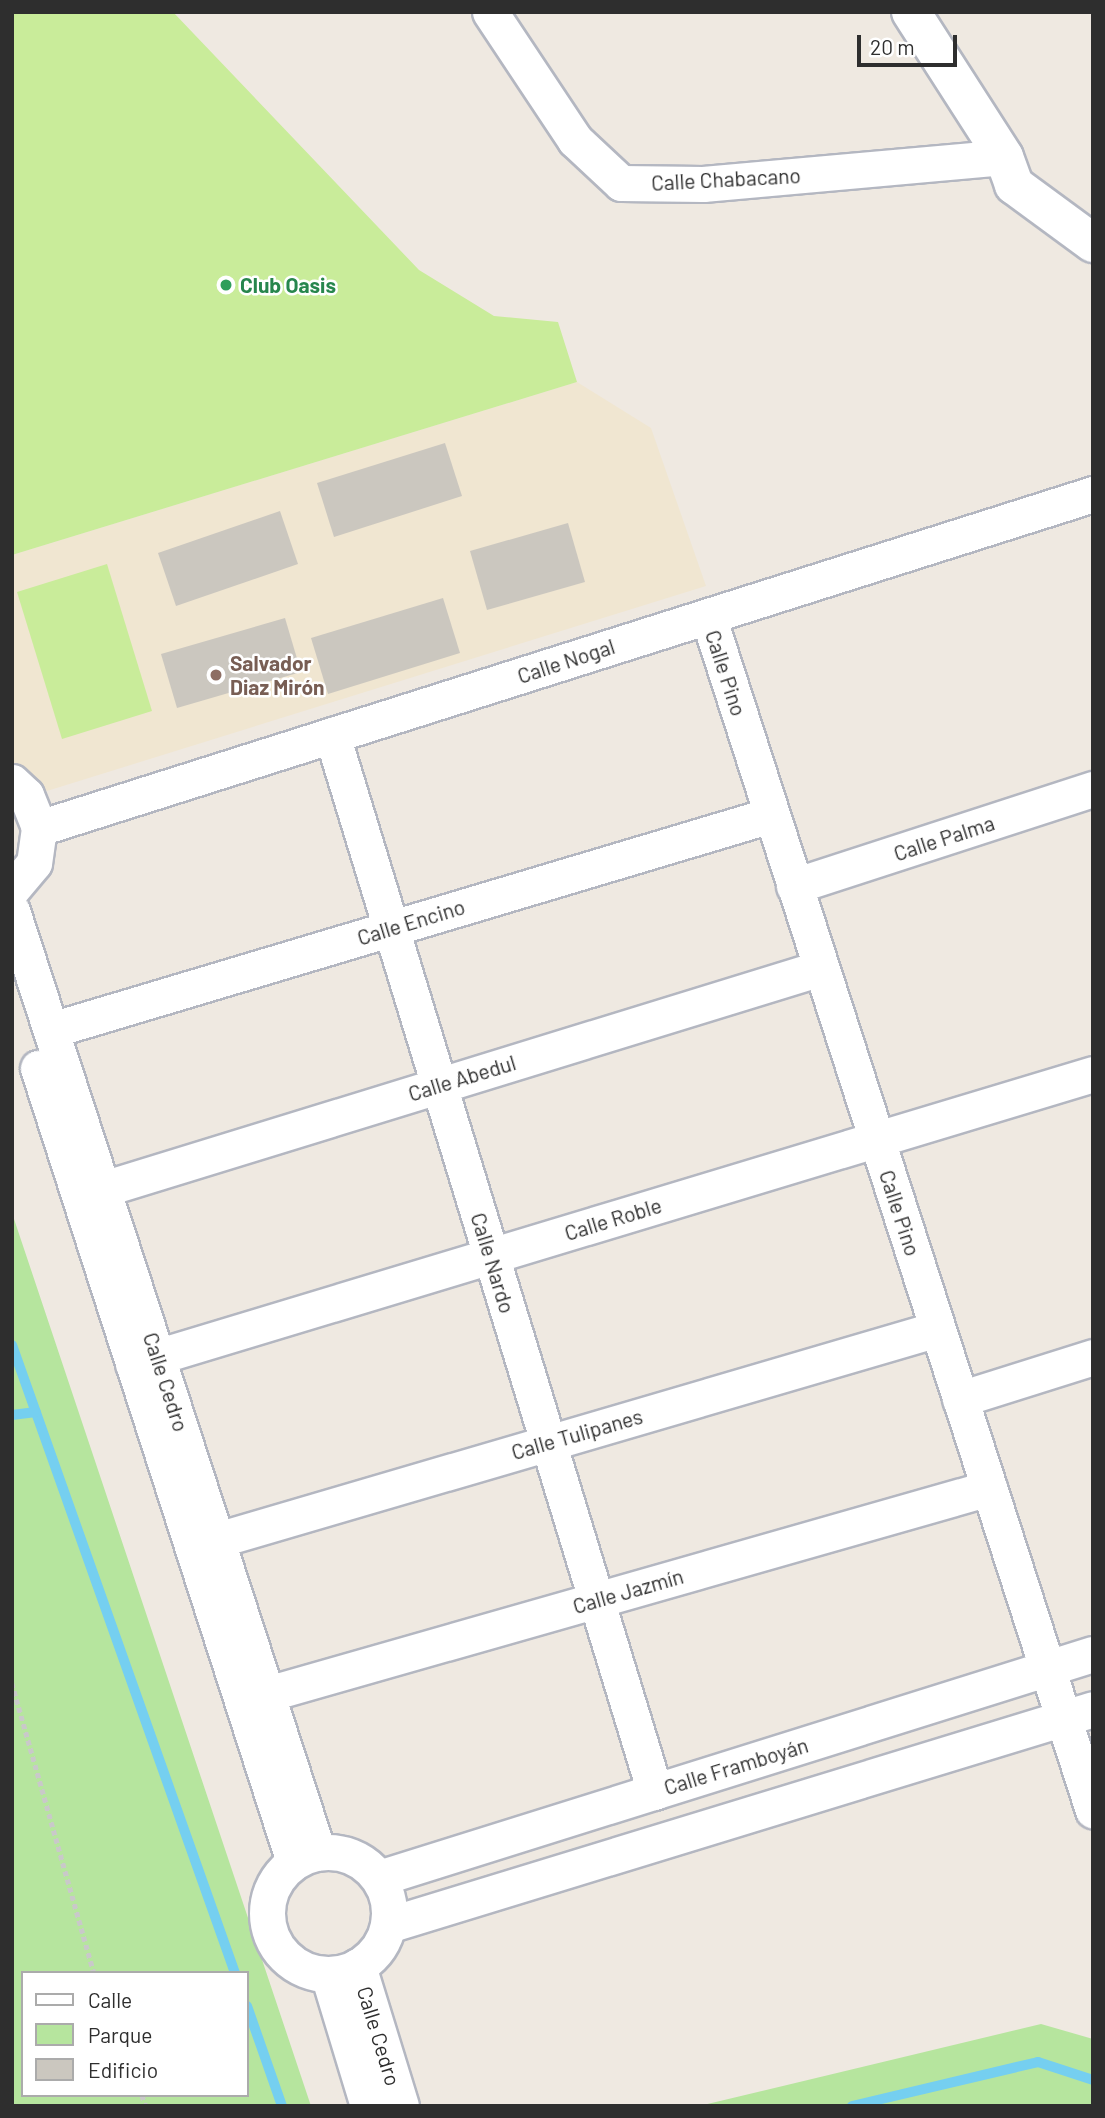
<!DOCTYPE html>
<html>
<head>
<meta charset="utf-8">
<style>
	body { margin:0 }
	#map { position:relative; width:1105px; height:2118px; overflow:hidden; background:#efe9e1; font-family:Barlow,sans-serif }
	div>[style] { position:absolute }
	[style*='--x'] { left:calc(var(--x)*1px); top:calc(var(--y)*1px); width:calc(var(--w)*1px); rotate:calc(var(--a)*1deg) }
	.education>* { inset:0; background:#f0e6d1 }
	.green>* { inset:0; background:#b6e59e }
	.pitch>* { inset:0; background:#c9ec9a }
	.stream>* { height:10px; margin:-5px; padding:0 5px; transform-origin:5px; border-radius:5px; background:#75cff0 }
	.building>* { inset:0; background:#cbc7bf }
	.path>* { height:4.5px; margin-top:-2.25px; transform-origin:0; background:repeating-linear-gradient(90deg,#c9c9c9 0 5px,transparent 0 8.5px) }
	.roads { filter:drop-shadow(2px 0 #b4b7c1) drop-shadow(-2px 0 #b4b7c1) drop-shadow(0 2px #b4b7c1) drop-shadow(0 -2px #b4b7c1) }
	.minor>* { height:35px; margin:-17.5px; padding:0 17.5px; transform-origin:17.5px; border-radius:17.5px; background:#fff }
	.minor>.ring { margin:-17.5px; padding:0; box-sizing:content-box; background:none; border:35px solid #fff; border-radius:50% }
	.secondary>* { height:38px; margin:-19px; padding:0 19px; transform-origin:19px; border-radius:19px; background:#fff }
	.dots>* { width:19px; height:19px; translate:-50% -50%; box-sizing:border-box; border:4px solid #fff; border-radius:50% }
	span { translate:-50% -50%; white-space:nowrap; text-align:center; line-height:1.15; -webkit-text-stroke:5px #fff; paint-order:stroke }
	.street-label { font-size:21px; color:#2e2e2e }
	.leisure-label { font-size:21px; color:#27864d; font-weight:700 }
	.left { translate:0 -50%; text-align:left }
	.education-label { font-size:21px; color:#785e54; font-weight:700 }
	.frame { position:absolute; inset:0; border:14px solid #2e2e2e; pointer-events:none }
	.legend { position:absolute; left:21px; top:1971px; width:228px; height:126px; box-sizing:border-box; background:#fff; border:2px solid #ababab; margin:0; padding:9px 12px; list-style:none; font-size:21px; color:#2e2e2e }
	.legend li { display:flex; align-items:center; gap:14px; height:35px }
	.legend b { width:35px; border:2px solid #ababab }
	.scale { position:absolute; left:857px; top:35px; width:100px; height:32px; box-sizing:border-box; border:4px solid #2e2e2e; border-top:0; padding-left:9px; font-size:21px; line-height:24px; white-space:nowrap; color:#2e2e2e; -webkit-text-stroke:5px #fff; paint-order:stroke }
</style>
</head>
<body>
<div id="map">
	<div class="education">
		<div style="clip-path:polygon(577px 382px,651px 428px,706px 586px,47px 791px,12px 764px,12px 555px)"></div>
	</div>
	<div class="green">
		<div style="clip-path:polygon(evenodd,12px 1213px,311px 2106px,12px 2106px,12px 1213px,23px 1973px,247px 1973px,247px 2095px,23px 2095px,23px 1973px)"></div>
		<div style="clip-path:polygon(1041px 2024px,1093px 2039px,1093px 2106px,699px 2106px)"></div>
	</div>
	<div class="pitch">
		<div style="clip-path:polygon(12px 12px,173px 12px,419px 270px,494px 316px,558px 322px,577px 382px,12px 555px)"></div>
		<div style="clip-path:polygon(107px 564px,152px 711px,62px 739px,17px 592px)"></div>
	</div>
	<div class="stream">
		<div style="--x:12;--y:1345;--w:666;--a:70.45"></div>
		<div style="--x:12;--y:1415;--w:24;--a:-7"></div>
		<div style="--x:247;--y:2006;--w:106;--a:70.7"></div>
		<div style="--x:852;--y:2106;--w:191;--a:-13.3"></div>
		<div style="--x:1038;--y:2062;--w:58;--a:18.1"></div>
	</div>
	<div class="building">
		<div style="clip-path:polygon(445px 443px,462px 496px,334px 537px,317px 483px)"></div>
		<div style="clip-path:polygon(280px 511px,298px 564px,176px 606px,158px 553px)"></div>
		<div style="clip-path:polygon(568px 523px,585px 582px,487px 610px,470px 551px)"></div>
		<div style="clip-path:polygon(443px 598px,460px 653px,328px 694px,311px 638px)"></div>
		<div style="clip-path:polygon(285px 618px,301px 672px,177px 708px,161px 654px)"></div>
	</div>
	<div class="path">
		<div style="--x:12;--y:1683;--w:301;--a:74.2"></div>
		<div style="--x:142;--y:2095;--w:12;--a:70"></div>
	</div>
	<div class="roads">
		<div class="minor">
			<div style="--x:490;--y:12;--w:154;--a:56.4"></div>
			<div style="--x:575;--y:140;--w:63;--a:43.1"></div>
			<div style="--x:621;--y:183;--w:82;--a:0.7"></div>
			<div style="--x:703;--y:184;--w:302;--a:-5.1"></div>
			<div style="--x:708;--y:616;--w:1255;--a:72.13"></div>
			<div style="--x:332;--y:735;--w:1105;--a:73.01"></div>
			<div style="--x:12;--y:782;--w:19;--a:43"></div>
			<div style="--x:26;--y:795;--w:35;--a:68"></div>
			<div style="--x:39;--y:828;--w:35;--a:98"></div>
			<div style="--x:34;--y:863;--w:34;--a:130"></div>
			<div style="--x:39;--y:828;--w:1106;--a:-17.58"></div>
			<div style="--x:794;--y:886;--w:314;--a:-18"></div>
			<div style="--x:12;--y:911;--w:990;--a:71.99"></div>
			<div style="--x:51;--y:1030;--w:751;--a:-16.63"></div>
			<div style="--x:38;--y:1068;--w:834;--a:72.13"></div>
			<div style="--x:103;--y:1189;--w:751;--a:-17.11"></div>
			<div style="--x:133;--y:1364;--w:1003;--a:-16.81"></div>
			<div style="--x:960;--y:1399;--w:139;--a:-17.5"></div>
			<div style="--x:217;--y:1540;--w:750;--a:-16.33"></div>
			<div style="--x:267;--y:1694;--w:751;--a:-15.92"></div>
			<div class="ring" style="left:267px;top:1852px;width:87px;height:87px"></div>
			<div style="--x:379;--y:1878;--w:748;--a:-17.42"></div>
			<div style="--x:388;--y:1925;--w:737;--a:-17.03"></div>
			<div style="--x:358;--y:1966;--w:146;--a:72.9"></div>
			<div style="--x:328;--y:1974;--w:138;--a:73.1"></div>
		</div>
		<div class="secondary">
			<div style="--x:911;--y:12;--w:172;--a:57.3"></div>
			<div style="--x:1004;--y:157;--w:30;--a:70"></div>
			<div style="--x:1014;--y:185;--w:98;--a:36.3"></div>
		</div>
	</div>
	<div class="dots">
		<div style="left:226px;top:285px;background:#2e9e5b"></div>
		<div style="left:216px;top:675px;background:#8d6e63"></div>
	</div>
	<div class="street-label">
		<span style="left:726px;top:179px;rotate:-3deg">Calle Chabacano</span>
		<span style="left:566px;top:661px;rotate:-18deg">Calle Nogal</span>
		<span style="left:726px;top:673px;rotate:72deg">Calle Pino</span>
		<span style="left:944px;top:838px;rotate:-18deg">Calle Palma</span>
		<span style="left:411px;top:922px;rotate:-17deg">Calle Encino</span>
		<span style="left:462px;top:1078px;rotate:-17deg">Calle Abedul</span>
		<span style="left:900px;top:1213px;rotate:72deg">Calle Pino</span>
		<span style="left:613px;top:1219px;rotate:-17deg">Calle Roble</span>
		<span style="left:493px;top:1263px;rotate:73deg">Calle Nardo</span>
		<span style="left:166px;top:1382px;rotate:72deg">Calle Cedro</span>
		<span style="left:577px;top:1434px;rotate:-16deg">Calle Tulipanes</span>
		<span style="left:628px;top:1591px;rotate:-16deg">Calle Jazmín</span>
		<span style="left:736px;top:1766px;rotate:-17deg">Calle Framboyán</span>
		<span style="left:379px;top:2036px;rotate:73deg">Calle Cedro</span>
	</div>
	<div class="leisure-label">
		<span class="left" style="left:240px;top:285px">Club Oasis</span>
	</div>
	<div class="education-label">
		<span class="left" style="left:230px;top:675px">Salvador<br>Diaz Mirón</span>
	</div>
	<div class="frame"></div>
	<ul class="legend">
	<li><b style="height:9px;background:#fff"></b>Calle</li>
	<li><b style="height:19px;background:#b6e59e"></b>Parque</li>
	<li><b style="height:19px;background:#cbc7bf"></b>Edificio</li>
	</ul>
	<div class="scale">20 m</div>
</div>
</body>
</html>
